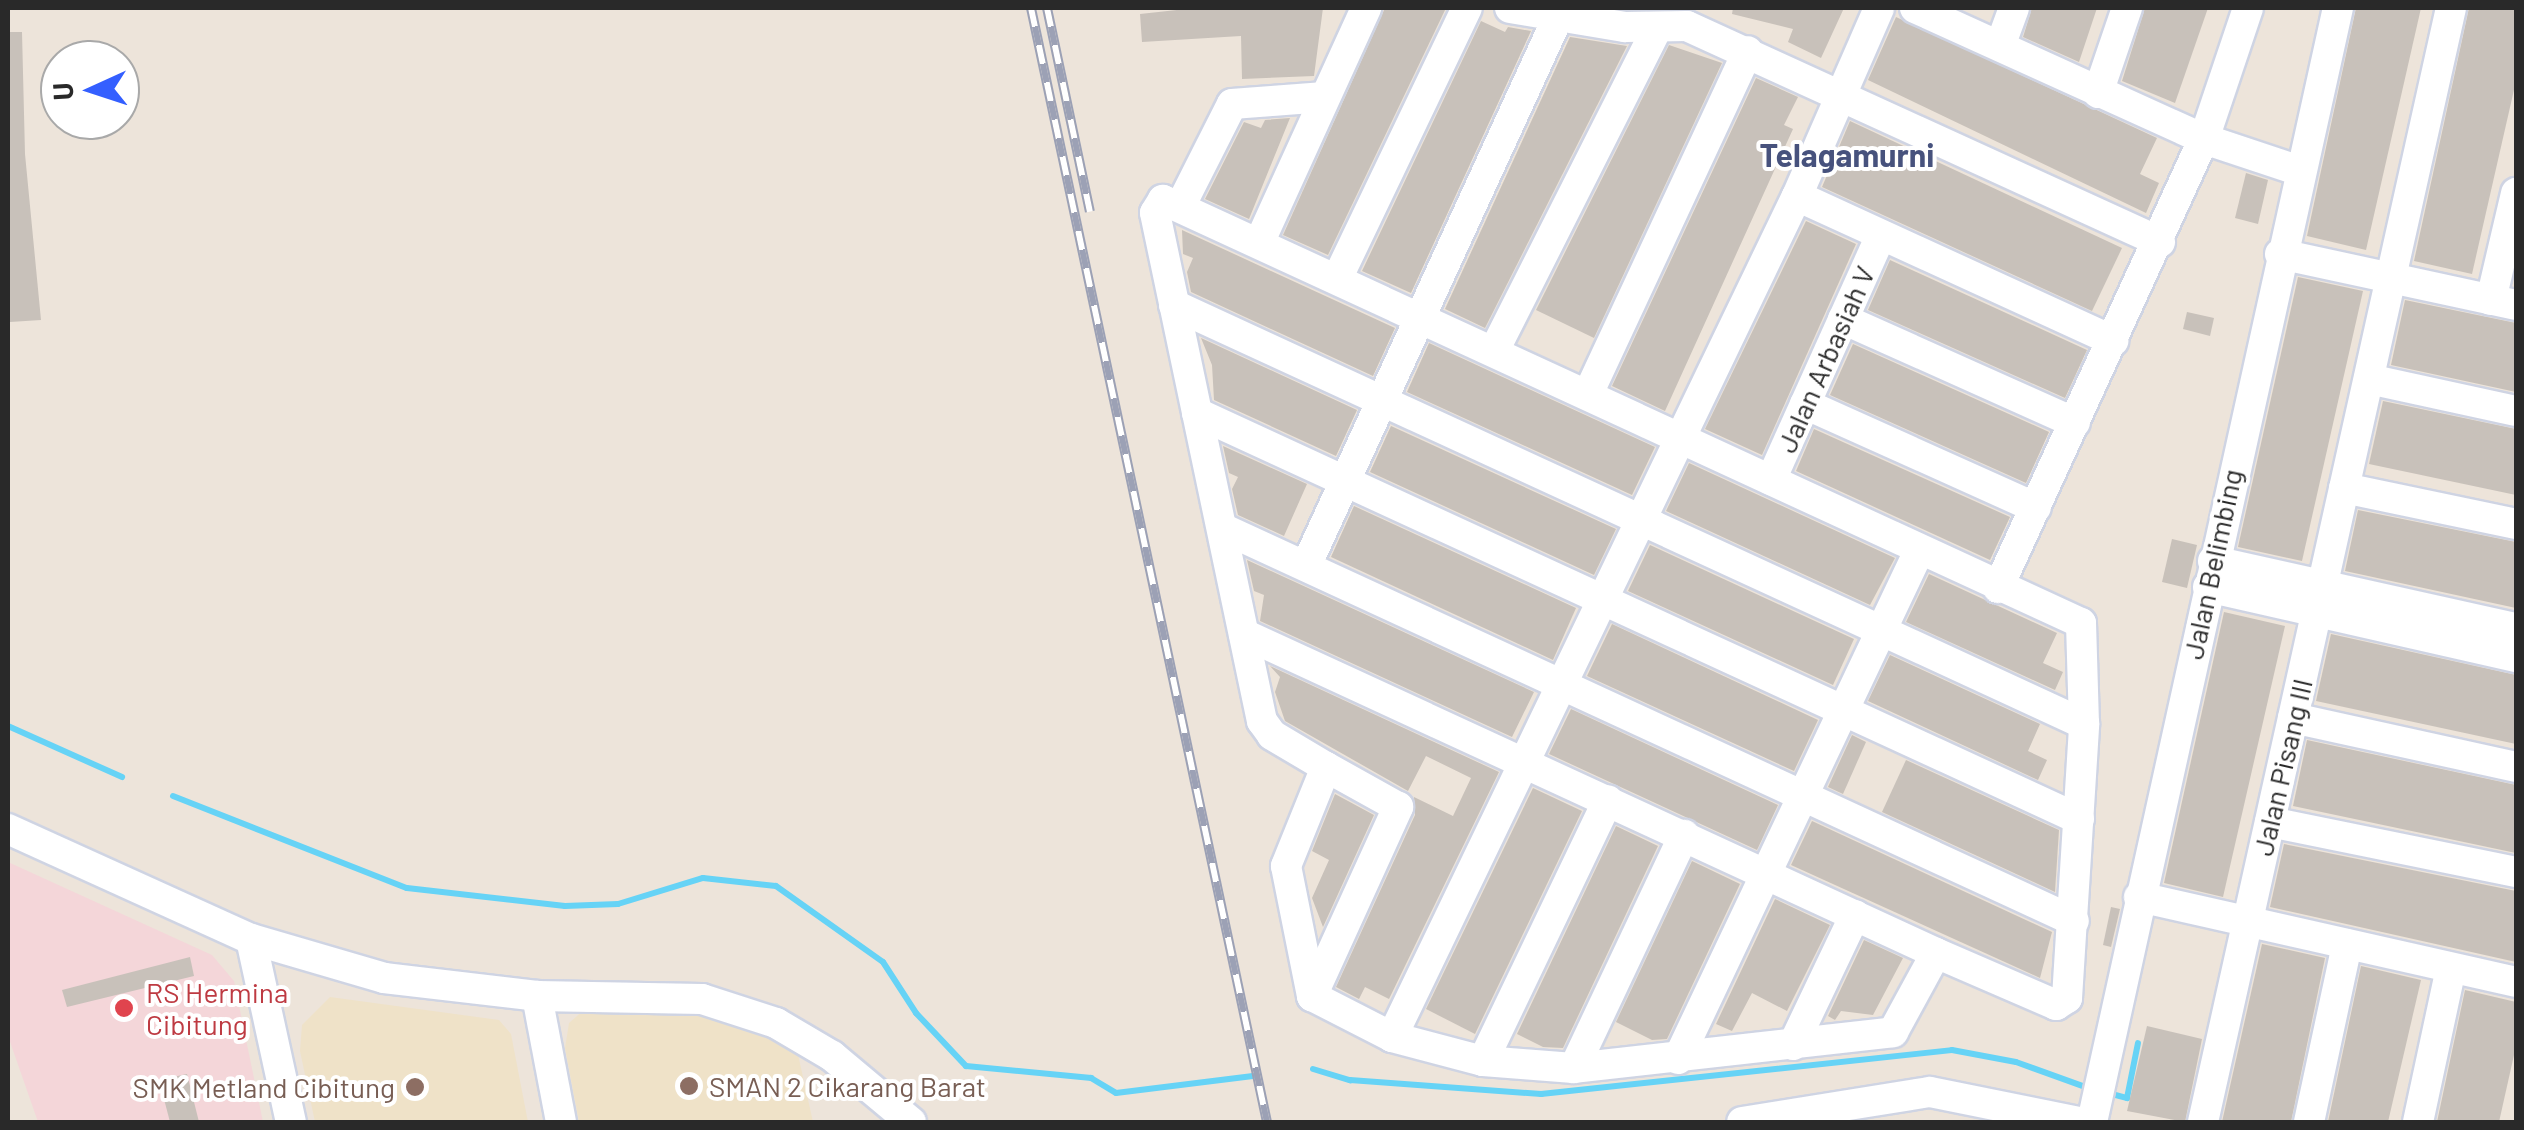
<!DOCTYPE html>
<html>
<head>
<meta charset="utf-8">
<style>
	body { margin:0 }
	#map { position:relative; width:2524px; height:1130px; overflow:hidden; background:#ede4da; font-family:Barlow,sans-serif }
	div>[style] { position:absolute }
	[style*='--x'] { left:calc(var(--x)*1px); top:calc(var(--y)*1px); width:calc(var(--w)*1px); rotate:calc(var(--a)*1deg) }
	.education>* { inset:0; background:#efe2c8 }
	.medical>* { inset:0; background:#f4d6d9 }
	.stream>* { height:6px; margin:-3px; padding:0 3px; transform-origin:3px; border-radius:3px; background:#66d3f6 }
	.building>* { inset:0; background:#c8c1ba }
	.roads { filter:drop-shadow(2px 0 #cfd4e3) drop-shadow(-2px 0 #cfd4e3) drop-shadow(0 2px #cfd4e3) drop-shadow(0 -2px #cfd4e3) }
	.minor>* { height:30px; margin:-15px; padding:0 15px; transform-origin:15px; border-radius:15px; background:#fff }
	.rail>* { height:10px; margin-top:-5px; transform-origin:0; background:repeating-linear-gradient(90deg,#fff 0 19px,#9ca1b5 0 38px); box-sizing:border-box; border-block:2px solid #9ca1b5 }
	.dots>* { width:28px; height:28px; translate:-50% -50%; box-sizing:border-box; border:5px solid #fff; border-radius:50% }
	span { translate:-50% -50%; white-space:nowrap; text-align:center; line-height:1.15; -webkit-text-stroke:8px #fff; paint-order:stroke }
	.street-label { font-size:28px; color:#292929 }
	.health-label { font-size:28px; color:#be3a42 }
	.left { translate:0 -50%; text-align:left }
	.education-label { font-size:28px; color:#785e54 }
	.right { translate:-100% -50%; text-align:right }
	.quarter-label { font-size:32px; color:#47527d; font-weight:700 }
	.frame { position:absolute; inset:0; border:10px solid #292929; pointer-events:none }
	.north { position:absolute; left:40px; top:40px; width:100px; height:100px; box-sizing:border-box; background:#fff; border:2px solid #a9a9a9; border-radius:50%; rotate:267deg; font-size:28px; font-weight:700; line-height:40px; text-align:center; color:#292929 }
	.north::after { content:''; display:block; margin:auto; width:35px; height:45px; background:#345fff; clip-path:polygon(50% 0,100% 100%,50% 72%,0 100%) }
</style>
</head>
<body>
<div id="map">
	<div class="education">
		<div style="clip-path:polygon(330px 997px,499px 1020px,511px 1034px,528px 1122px,315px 1122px,300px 1051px,302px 1025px)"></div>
		<div style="clip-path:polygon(637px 1009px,714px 1017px,784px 1040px,797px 1050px,813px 1122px,579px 1122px,565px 1048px,569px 1023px,584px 1010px)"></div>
	</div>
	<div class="medical">
		<div style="clip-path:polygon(8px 862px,212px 955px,234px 981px,263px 1122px,38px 1122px,8px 1036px)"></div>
	</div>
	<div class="stream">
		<div style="--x:8;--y:726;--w:125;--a:24.1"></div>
		<div style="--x:173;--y:796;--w:251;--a:21.5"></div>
		<div style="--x:407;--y:888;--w:159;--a:6.5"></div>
		<div style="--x:565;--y:906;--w:53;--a:-2.2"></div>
		<div style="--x:618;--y:904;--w:89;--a:-17"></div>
		<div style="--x:703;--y:878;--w:73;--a:6.3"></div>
		<div style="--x:776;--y:886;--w:131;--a:35.4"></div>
		<div style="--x:883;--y:962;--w:61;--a:57.1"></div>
		<div style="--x:916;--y:1013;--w:73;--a:46.7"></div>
		<div style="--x:966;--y:1066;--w:126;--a:5.5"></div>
		<div style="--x:1091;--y:1078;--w:29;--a:31"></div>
		<div style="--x:1116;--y:1093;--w:138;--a:-7.1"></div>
		<div style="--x:1313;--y:1069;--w:39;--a:17"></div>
		<div style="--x:1350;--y:1080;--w:192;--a:4.2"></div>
		<div style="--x:1541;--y:1094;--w:413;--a:-6.1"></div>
		<div style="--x:1952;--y:1050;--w:65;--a:10.6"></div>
		<div style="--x:2016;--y:1062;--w:80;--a:19.8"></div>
		<div style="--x:2108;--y:1093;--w:20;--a:15"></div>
		<div style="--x:2127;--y:1098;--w:56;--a:-78.7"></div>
	</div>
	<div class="building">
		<div style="clip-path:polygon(1195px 8px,1323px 8px,1314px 76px,1242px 79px,1241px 36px,1142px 42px,1140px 14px)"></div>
		<div style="clip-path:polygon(1385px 8px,1446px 8px,1328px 255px,1283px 235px)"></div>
		<div style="clip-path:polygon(1733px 8px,1844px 8px,1821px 58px,1788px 42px,1793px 29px,1732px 14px)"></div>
		<div style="clip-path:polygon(2032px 8px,2097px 8px,2079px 62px,2023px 37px)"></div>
		<div style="clip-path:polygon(2145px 8px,2208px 8px,2175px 103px,2122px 81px)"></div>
		<div style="clip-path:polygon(2356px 8px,2421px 8px,2366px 250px,2307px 236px)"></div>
		<div style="clip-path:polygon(2469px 8px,2516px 8px,2516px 81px,2472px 274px,2414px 261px)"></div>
		<div style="clip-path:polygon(1896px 17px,2157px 138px,2140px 174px,2159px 183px,2146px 213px,1868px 80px)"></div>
		<div style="clip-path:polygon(1481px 21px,1505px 32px,1508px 27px,1531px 31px,1411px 293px,1362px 271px)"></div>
		<div style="clip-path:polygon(8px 32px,22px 32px,25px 154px,41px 320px,10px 322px)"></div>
		<div style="clip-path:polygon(1570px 37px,1627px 46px,1485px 328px,1445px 309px)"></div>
		<div style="clip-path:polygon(1669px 45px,1722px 63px,1594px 338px,1536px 310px)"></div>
		<div style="clip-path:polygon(1756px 78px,1798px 97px,1784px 125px,1793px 129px,1665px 411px,1612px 386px)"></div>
		<div style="clip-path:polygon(1290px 118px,1249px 219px,1205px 199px,1244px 122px,1261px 128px,1265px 120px)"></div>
		<div style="clip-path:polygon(1850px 121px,2122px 248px,2092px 311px,1822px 187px)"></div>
		<div style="clip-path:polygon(2246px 173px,2268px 180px,2258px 224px,2235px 218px)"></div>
		<div style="clip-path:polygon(1806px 221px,1856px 244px,1762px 455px,1705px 429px)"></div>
		<div style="clip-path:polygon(1182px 230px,1395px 328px,1373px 376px,1191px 292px,1187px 272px,1193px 258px,1183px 254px)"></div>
		<div style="clip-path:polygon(1890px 260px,2087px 350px,2065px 398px,1868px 310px)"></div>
		<div style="clip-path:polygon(2298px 277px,2363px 291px,2302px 561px,2238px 547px)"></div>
		<div style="clip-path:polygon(2405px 300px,2516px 323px,2516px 392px,2391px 365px)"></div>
		<div style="clip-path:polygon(2187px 312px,2214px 318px,2210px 336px,2183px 329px)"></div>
		<div style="clip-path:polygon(1201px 338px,1357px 410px,1336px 456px,1214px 400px,1212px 365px)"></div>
		<div style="clip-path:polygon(1429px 343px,1655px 447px,1632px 495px,1407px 392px)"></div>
		<div style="clip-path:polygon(1853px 344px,2049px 432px,2026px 483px,1830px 395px)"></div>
		<div style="clip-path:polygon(2383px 401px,2516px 429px,2516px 495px,2369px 464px)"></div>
		<div style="clip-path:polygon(1391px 426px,1616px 529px,1594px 575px,1370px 472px)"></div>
		<div style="clip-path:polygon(1814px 429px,2010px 517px,1990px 560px,1796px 471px)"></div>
		<div style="clip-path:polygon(1223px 446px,1307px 484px,1284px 536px,1238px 515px,1232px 489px,1238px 477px,1229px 473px)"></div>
		<div style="clip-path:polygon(1689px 463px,1895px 558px,1870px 605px,1666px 511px)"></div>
		<div style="clip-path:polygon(1354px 506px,1576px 608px,1553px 660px,1331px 557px)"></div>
		<div style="clip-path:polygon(2358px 510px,2516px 542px,2516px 608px,2345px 571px)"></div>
		<div style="clip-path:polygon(2172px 539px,2197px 545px,2187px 588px,2162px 582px)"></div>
		<div style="clip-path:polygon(1650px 545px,1854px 639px,1833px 685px,1628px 591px)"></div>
		<div style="clip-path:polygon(1247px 560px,1534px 692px,1512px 737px,1260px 621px,1264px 595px,1254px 591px)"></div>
		<div style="clip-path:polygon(1929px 574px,2057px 633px,2043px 663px,2063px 672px,2055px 690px,1906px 622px)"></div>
		<div style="clip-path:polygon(2224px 612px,2285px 626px,2223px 897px,2164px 883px)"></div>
		<div style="clip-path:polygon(1612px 624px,1818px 720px,1794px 771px,1587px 676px)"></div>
		<div style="clip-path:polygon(2331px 634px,2516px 675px,2516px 744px,2316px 701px)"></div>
		<div style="clip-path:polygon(1890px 655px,2040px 724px,2028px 751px,2047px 760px,2038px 780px,1868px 701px)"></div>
		<div style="clip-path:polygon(1270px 666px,1499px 772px,1389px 999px,1365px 987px,1359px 999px,1336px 987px,1415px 815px,1414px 797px,1453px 816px,1471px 778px,1426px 756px,1408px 791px,1285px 721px,1275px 692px,1280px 677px)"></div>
		<div style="clip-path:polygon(1571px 709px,1778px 805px,1757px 850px,1549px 754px)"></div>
		<div style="clip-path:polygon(1852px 735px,1866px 742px,1843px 794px,1828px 787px)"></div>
		<div style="clip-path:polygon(2307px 740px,2516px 785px,2516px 853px,2293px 806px)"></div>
		<div style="clip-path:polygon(1906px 760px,2059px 830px,2055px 892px,1882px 812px)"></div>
		<div style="clip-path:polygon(1533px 788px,1582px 811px,1475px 1034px,1426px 1009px)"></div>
		<div style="clip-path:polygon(1335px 794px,1374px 815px,1323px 927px,1312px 898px,1329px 860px,1312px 851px)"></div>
		<div style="clip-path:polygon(1812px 821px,2052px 932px,2040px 978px,1791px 865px)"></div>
		<div style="clip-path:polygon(1616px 826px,1658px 846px,1563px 1048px,1543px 1047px,1517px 1034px)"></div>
		<div style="clip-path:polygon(2284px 844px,2516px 891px,2516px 962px,2270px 907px)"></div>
		<div style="clip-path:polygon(1692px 861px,1740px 884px,1667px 1039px,1652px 1040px,1616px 1022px)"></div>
		<div style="clip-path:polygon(1775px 899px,1830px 925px,1787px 1011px,1752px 993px,1732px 1031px,1716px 1024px)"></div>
		<div style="clip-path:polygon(2111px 907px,2120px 909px,2111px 947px,2103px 945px)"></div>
		<div style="clip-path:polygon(1864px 940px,1903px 958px,1873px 1015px,1841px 1011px,1835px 1020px,1828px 1016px)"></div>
		<div style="clip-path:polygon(2262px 944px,2325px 958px,2291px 1122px,2222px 1122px)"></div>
		<div style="clip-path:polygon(190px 957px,194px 976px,67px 1007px,62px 990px)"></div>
		<div style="clip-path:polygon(2361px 966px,2421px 980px,2388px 1122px,2328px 1122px)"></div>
		<div style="clip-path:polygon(2465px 990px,2516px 1002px,2516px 1046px,2499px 1122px,2437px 1122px)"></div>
		<div style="clip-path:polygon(2147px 1026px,2202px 1039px,2185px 1122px,2127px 1111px)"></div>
		<div style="clip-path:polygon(187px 1074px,199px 1122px,170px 1122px,159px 1080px)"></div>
	</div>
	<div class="roads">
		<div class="minor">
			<div style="--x:1510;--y:8;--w:117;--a:9.4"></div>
			<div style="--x:1625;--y:27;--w:62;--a:-0.9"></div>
			<div style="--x:1687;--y:26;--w:520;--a:24.54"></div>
			<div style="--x:1915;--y:8;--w:317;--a:24.4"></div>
			<div style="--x:2204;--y:139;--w:101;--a:18.4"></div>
			<div style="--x:2000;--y:46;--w:40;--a:-69.8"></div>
			<div style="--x:2098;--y:93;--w:90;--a:-71.2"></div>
			<div style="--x:1797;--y:196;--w:348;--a:24.6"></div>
			<div style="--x:1181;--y:205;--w:113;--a:-63.2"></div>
			<div style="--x:1232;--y:104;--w:93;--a:-4.3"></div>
			<div style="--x:1260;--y:241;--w:256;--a:-65.5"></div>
			<div style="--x:2280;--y:254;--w:241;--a:12.2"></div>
			<div style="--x:1338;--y:277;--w:298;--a:-64.4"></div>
			<div style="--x:2491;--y:300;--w:110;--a:-76.8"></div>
			<div style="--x:1174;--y:305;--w:1002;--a:24.72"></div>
			<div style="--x:1843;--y:319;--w:254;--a:24.1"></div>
			<div style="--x:1495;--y:349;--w:360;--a:-63.2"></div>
			<div style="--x:2369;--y:379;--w:150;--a:12.3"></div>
			<div style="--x:1588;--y:394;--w:378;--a:-65"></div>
			<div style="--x:1805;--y:404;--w:253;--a:24.2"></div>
			<div style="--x:1197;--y:413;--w:971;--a:24.72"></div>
			<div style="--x:1771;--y:480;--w:266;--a:-65.8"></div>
			<div style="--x:2344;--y:488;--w:176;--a:11.8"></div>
			<div style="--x:1222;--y:528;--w:938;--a:24.76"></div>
			<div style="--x:2213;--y:561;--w:310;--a:12.5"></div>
			<div style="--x:1306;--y:566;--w:606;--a:-65.34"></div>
			<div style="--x:2208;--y:587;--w:316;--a:12.8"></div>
			<div style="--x:1998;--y:588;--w:494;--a:-65.4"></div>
			<div style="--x:2204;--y:139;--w:138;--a:-71.4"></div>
			<div style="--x:1244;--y:634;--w:762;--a:24.75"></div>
			<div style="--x:1936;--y:953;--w:131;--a:23.4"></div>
			<div style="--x:2056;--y:1005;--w:13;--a:-32"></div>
			<div style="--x:2067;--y:998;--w:275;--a:-86.4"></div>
			<div style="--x:2084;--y:724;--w:101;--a:-91.7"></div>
			<div style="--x:2081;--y:623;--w:1011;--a:-155.26"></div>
			<div style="--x:1163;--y:200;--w:15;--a:122"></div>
			<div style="--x:1155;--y:213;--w:519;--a:78.11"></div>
			<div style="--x:1262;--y:721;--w:17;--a:54"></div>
			<div style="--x:1272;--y:735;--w:63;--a:30.7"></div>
			<div style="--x:1326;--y:767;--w:107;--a:112"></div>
			<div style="--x:1286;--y:866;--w:133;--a:78.7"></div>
			<div style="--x:1312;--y:996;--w:90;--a:27.1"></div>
			<div style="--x:1392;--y:1037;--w:94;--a:14.8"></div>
			<div style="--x:1483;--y:1061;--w:91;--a:4.4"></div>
			<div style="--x:1574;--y:1068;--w:321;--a:-6.4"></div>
			<div style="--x:1893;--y:1032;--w:90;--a:-61.4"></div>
			<div style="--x:2293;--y:718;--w:228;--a:12.4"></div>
			<div style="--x:2270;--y:822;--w:251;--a:11.5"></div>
			<div style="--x:8;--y:829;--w:267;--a:24.4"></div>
			<div style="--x:251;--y:939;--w:139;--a:16.3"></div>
			<div style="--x:384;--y:978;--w:154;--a:6.7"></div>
			<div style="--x:537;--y:996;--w:165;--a:1"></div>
			<div style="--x:702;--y:999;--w:78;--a:18"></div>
			<div style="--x:776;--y:1023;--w:65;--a:30.5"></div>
			<div style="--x:832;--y:1056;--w:103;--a:39.9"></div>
			<div style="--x:2139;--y:897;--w:386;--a:12.7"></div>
			<div style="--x:251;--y:939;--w:187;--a:77.7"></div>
			<div style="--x:537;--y:996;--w:128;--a:79.2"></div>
			<div style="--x:1312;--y:996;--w:208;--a:-65.5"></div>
			<div style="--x:1398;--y:807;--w:82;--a:-150.9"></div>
			<div style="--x:1392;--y:1037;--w:933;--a:-64.29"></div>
			<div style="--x:1797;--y:196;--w:205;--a:-66.4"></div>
			<div style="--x:1793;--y:1045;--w:144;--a:-64.5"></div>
			<div style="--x:1678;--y:1059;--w:562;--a:-64.62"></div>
			<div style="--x:1483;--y:1061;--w:289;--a:-64.4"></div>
			<div style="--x:1574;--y:1068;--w:258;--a:-64.7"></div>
			<div style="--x:1742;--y:1122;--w:190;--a:-9.1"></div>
			<div style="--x:1930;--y:1092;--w:152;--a:11.4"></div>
			<div style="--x:2092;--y:1122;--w:1141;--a:-77.55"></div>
			<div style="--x:2203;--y:1122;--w:1141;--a:-77.45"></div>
			<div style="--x:2309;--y:1122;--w:182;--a:-77.9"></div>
			<div style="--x:2418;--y:1122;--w:157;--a:-77.9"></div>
		</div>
	</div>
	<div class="rail">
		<div style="--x:1031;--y:8;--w:1139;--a:78.04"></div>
		<div style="--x:1047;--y:8;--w:208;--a:78.1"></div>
	</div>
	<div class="dots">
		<div style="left:124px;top:1008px;background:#e0444e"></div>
		<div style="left:689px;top:1086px;background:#8d6e63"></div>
		<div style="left:415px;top:1087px;background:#8d6e63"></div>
	</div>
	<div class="street-label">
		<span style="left:1825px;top:359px;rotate:-66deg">Jalan Arbasiah V</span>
		<span style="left:2212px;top:564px;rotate:-78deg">Jalan Belimbing</span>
		<span style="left:2282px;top:767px;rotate:-77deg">Jalan Pisang III</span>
	</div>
	<div class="health-label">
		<span class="left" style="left:146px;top:1008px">RS Hermina<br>Cibitung</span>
	</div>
	<div class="education-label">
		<span class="left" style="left:709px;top:1086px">SMAN 2 Cikarang Barat</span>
		<span class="right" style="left:395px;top:1087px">SMK Metland Cibitung</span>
	</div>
	<div class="quarter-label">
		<span style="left:1847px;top:154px">Telagamurni</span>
	</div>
	<div class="frame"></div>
	<div class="north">U</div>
</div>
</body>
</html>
